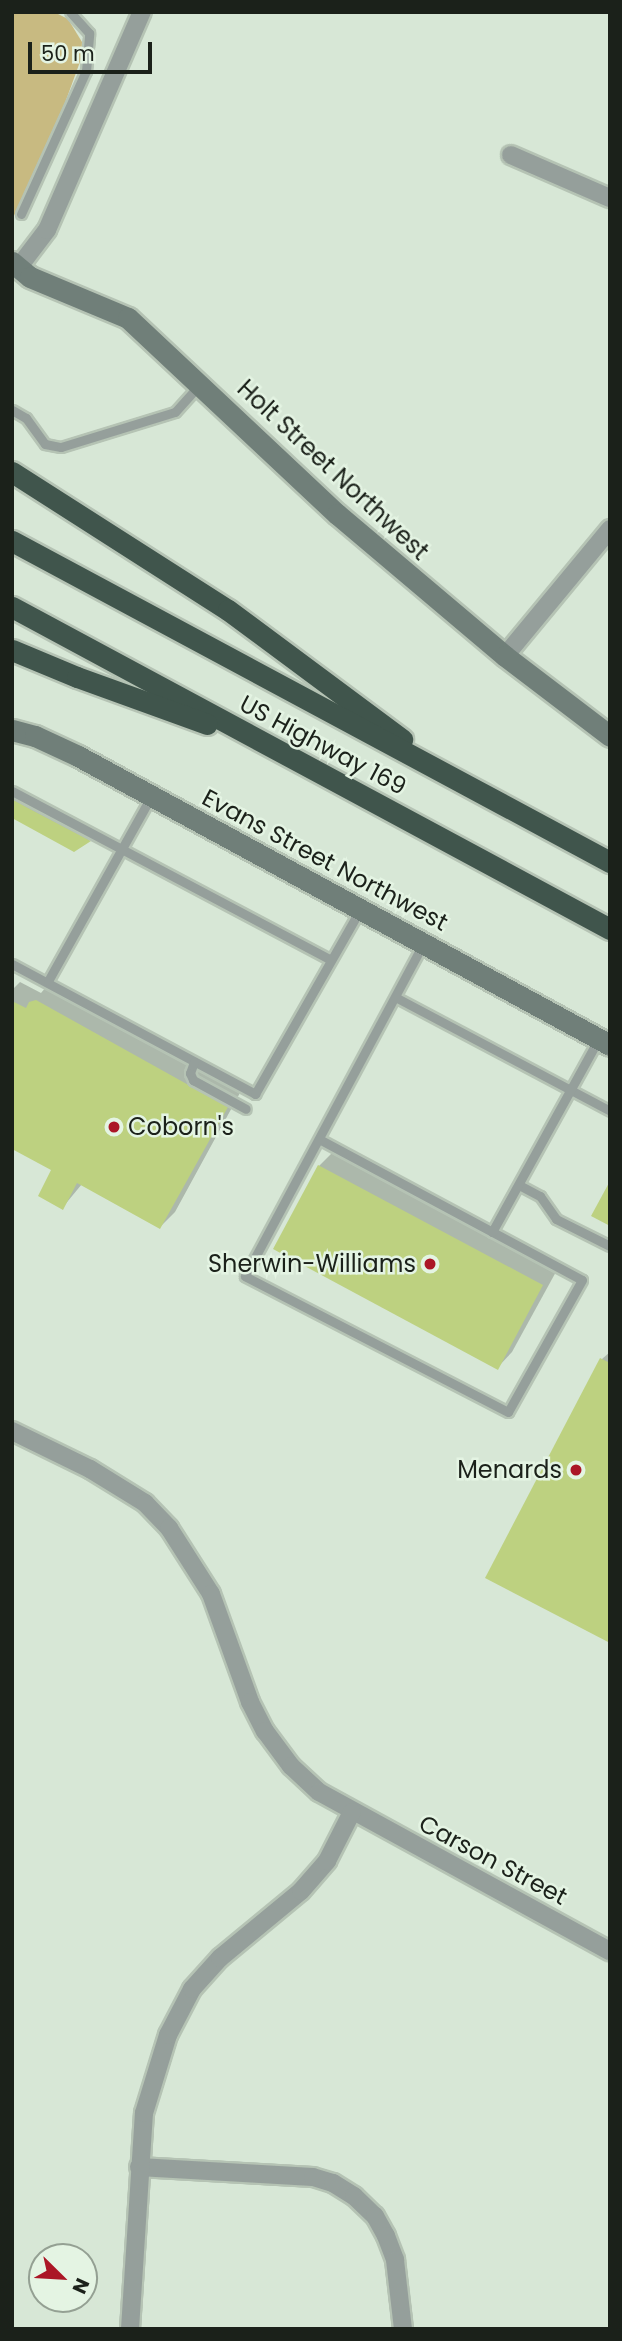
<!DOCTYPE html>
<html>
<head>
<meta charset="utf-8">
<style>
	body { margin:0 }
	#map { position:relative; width:622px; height:2341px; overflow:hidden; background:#d7e7d6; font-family:Poppins,sans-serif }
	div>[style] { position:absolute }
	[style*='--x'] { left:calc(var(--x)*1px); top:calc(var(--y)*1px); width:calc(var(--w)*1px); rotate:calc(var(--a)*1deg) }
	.green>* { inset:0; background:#c8ba81 }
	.shadow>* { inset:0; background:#0003 }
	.building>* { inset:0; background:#bdd180 }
	.roads { filter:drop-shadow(2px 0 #b5c3b4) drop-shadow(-2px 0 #b5c3b4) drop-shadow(0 2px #b5c3b4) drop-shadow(0 -2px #b5c3b4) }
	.lane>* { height:9px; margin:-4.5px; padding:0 4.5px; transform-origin:4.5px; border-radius:4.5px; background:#959f9b }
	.street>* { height:18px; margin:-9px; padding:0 9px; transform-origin:9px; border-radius:9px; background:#959f9b }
	.secondary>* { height:21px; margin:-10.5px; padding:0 10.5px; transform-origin:10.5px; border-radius:10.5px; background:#707f79 }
	.highway>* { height:21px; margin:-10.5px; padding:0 10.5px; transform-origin:10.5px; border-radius:10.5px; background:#40554c }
	.dots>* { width:19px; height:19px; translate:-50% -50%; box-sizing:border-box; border:4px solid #e4f4e3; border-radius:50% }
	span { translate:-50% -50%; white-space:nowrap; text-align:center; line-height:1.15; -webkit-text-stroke:5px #e4f4e3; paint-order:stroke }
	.street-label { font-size:24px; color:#1b211a }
	.poi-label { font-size:24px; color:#1b211a }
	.left { translate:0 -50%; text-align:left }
	.right { translate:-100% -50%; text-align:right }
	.frame { position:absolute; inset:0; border:14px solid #1b211a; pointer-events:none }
	.north { position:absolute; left:28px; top:2243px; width:70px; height:70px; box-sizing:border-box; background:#e4f4e3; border:2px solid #94a093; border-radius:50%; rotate:114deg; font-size:19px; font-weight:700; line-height:28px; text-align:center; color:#1b211a }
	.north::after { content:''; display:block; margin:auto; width:24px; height:32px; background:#ab1626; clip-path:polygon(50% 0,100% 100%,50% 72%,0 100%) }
	.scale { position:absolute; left:28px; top:42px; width:124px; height:32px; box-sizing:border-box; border:4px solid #1b211a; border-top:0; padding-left:9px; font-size:21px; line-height:24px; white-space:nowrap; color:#1b211a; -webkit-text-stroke:5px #e4f4e3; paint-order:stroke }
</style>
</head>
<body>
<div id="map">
	<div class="green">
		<div style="clip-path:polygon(12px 12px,54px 12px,68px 19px,82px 42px,81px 59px,65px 103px,13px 218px)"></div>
	</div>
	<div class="shadow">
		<div style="clip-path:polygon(19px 798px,92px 837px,74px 850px,12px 802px)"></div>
		<div style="clip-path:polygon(20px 982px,41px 993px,46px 987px,241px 1091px,175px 1212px,160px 1227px,82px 1184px,63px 1207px,53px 1170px,12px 1147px,12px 990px)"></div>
		<div style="clip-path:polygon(334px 1151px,557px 1270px,512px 1352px,497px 1368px,319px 1166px)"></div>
		<div style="clip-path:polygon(610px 1352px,610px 1641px,602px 1359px)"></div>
	</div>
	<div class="building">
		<div style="clip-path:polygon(12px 799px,28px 808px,91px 841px,74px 852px,12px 818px)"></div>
		<div style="clip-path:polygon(36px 1000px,228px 1107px,160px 1229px,77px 1183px,63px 1210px,38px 1196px,51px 1170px,12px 1149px,12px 1001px,26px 1008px,29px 1002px)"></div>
		<div style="clip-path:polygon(318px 1165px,543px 1285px,498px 1370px,273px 1249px)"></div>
		<div style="clip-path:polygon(610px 1181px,610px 1226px,591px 1216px)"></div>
		<div style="clip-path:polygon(600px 1358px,610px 1363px,610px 1643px,485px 1578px)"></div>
	</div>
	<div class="roads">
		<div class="lane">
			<div style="--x:21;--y:214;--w:157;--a:-65.6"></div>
			<div style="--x:86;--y:71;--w:38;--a:-85"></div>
			<div style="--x:89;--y:33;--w:28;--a:-132"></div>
			<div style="--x:12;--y:410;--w:16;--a:30"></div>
			<div style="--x:26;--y:418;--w:32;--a:54"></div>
			<div style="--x:45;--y:444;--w:16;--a:11"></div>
			<div style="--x:61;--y:447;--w:119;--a:-17.1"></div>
			<div style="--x:175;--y:412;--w:38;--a:-48"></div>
			<div style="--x:12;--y:791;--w:359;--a:27.9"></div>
			<div style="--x:12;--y:964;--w:276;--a:28.1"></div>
			<div style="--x:255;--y:1094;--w:212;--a:-60.3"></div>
			<div style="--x:48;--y:981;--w:211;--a:-60.8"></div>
			<div style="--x:397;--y:998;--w:241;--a:27.9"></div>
			<div style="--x:194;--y:1062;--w:12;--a:110"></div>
			<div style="--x:190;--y:1073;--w:8;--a:67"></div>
			<div style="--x:193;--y:1080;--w:60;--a:28.7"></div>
			<div style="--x:319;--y:1139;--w:298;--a:28.2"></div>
			<div style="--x:582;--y:1280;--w:151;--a:119.3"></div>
			<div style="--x:508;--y:1412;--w:296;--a:-152.7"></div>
			<div style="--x:245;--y:1276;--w:377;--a:-61.8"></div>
			<div style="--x:519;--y:1185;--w:24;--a:28"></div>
			<div style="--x:540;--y:1196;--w:28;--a:55"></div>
			<div style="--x:556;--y:1219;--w:60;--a:26.6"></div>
			<div style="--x:492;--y:1232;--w:219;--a:-61.1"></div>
		</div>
		<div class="street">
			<div style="--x:511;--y:155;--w:108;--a:23.5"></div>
			<div style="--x:18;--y:268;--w:48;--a:-52.7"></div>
			<div style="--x:47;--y:230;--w:238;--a:-66.5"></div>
			<div style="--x:505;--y:656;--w:165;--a:-50.4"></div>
			<div style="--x:12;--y:1431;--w:87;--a:26"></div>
			<div style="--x:90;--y:1469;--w:65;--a:31.7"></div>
			<div style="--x:145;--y:1503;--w:35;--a:46"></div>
			<div style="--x:169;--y:1528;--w:78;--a:57.5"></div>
			<div style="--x:211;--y:1594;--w:115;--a:70.1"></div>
			<div style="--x:250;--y:1702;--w:33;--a:63"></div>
			<div style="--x:265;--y:1731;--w:44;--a:53.4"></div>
			<div style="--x:291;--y:1766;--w:38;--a:43"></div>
			<div style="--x:319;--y:1792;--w:332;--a:28.7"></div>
			<div style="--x:139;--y:2167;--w:174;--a:3.3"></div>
			<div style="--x:313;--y:2177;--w:21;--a:17"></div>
			<div style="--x:333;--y:2183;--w:25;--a:32"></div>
			<div style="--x:354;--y:2196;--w:29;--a:44"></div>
			<div style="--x:375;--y:2216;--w:23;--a:61"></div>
			<div style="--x:386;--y:2236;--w:26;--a:69"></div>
			<div style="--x:395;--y:2260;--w:69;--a:83.4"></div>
			<div style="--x:130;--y:2329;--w:216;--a:-86.3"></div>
			<div style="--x:144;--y:2113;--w:82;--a:-72.9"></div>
			<div style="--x:168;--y:2035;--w:52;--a:-62.4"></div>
			<div style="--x:192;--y:1989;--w:42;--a:-47.9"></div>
			<div style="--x:220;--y:1958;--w:105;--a:-39.6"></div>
			<div style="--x:301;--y:1891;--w:40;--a:-49"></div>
			<div style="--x:327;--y:1861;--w:55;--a:-63"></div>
		</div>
		<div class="secondary">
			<div style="--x:12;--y:262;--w:23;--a:40"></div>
			<div style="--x:30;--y:277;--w:106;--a:22.7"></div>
			<div style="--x:128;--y:318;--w:287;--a:43.2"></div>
			<div style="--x:337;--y:514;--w:220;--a:40.2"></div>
			<div style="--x:505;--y:656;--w:132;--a:37.3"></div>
			<div style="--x:12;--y:730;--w:24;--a:15"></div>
			<div style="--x:35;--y:736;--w:47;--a:24.9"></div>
			<div style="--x:78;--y:756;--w:605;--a:28.51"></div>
		</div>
		<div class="highway">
			<div style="--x:12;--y:472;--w:256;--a:32.6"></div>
			<div style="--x:228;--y:610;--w:217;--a:36.6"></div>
			<div style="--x:12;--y:541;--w:679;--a:28.23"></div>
			<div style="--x:12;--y:607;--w:679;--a:28.3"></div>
			<div style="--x:12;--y:650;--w:70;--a:22.6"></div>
			<div style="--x:77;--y:677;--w:138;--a:19.9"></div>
		</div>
	</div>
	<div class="dots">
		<div style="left:114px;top:1127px;background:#ab1626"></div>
		<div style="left:430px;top:1264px;background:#ab1626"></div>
		<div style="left:576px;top:1470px;background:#ab1626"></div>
	</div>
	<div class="street-label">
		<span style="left:333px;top:470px;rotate:43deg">Holt Street Northwest</span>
		<span style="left:323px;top:745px;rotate:28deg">US Highway 169</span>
		<span style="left:325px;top:860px;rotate:28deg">Evans Street Northwest</span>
		<span style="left:493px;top:1860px;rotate:28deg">Carson Street</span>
	</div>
	<div class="poi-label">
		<span class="left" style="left:128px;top:1127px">Coborn's</span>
		<span class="right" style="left:416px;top:1264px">Sherwin-Williams</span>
		<span class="right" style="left:562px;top:1470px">Menards</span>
	</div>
	<div class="frame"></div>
	<div class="north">N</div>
	<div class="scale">50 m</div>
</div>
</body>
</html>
